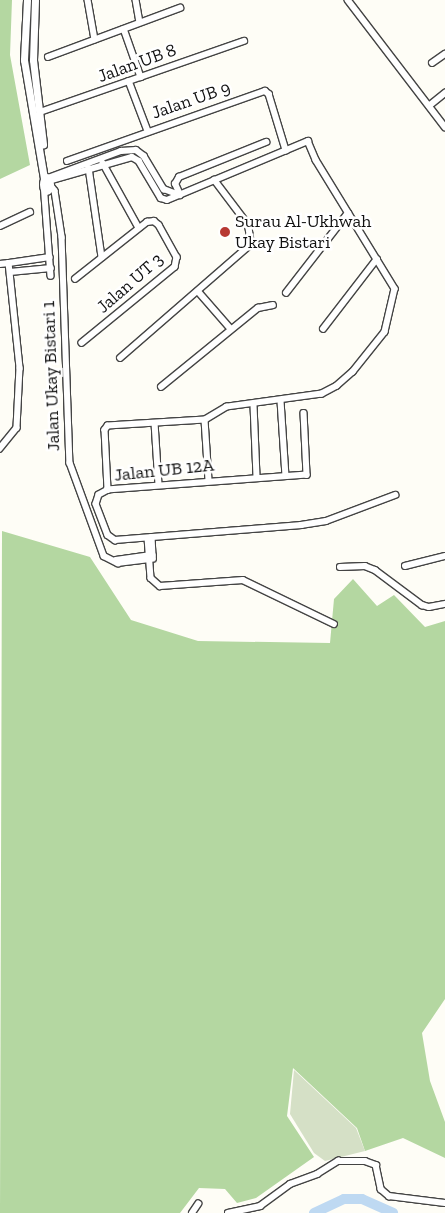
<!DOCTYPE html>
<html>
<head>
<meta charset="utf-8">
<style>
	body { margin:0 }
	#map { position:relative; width:445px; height:1213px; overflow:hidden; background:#fefdf6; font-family:"Zilla Slab",serif }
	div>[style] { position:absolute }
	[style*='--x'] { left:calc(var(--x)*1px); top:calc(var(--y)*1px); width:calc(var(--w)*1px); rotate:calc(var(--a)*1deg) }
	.forest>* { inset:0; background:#b4d7a1 }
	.cemetery>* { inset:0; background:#d5e0c6 }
	.river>* { height:10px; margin:-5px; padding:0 5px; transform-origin:5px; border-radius:5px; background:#bed9f2 }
	.roads { filter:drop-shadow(1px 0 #444) drop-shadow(-1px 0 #444) drop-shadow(0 1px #444) drop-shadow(0 -1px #444) }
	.minor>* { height:5.5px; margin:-2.75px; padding:0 2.75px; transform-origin:2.75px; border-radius:2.75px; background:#fff }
	.tertiary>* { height:7px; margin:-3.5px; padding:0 3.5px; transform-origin:3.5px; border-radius:3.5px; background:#fff }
	.tertiary>.ring { margin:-3.5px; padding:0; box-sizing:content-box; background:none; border:7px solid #fff; border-radius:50% }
	.dots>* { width:14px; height:14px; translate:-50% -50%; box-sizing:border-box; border:2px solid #fff; border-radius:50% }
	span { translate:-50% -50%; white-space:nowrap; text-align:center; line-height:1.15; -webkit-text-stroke:5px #fff; paint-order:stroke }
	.street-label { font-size:18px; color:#111 }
	.poi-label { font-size:18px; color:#111 }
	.left { translate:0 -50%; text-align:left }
</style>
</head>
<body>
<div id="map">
	<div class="forest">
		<div style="clip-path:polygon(0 0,12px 0,10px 55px,30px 165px,0 179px)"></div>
		<div style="clip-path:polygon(2px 531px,90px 557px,131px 620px,198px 641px,330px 643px,334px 599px,353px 579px,377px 606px,394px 595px,425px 627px,445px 621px,445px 999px,422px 1033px,430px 1081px,445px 1122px,445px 1158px,403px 1138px,365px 1151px,357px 1128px,293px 1068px,287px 1116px,314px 1157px,256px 1198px,237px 1203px,225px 1189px,199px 1188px,180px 1213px,0 1213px)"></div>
	</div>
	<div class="cemetery">
		<div style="clip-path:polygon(294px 1070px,356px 1128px,365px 1151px,325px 1161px,314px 1153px,290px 1114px)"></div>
	</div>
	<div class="river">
		<div style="--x:314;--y:1213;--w:33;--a:-25"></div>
		<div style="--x:344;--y:1199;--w:18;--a:0"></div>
		<div style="--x:362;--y:1199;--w:34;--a:24"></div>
	</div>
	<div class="roads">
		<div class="minor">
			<div style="--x:88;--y:0;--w:40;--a:80"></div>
			<div style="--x:136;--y:0;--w:22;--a:80"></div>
			<div style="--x:348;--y:0;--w:160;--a:52.6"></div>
			<div style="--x:124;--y:29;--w:51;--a:70.5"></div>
			<div style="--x:48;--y:57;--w:141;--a:-20.4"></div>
			<div style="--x:432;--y:63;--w:16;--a:-35"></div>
			<div style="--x:129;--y:81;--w:53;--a:69.2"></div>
			<div style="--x:429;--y:106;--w:21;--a:-39"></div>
			<div style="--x:40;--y:112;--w:216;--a:-19.2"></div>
			<div style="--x:67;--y:161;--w:210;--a:-19.5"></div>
			<div style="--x:265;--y:91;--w:5;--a:37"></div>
			<div style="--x:269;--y:94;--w:59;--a:73.1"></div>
			<div style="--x:103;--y:163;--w:74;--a:61"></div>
			<div style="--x:89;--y:168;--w:90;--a:81.7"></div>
			<div style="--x:48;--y:178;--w:78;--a:-20.3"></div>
			<div style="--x:121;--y:151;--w:15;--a:-4"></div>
			<div style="--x:136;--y:150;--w:10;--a:37"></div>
			<div style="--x:144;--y:156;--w:39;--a:59"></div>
			<div style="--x:164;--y:189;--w:17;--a:21"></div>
			<div style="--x:49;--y:181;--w:86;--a:-16.1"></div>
			<div style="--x:132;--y:157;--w:8;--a:30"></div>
			<div style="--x:139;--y:161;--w:43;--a:59.3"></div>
			<div style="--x:161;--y:198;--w:6;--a:18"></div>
			<div style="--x:167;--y:200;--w:153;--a:-22.7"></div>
			<div style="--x:308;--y:141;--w:21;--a:67"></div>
			<div style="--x:316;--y:160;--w:151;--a:58.5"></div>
			<div style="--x:395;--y:289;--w:44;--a:103.1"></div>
			<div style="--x:385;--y:332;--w:51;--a:128.7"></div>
			<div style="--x:353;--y:372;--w:21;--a:139"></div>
			<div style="--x:337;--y:386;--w:17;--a:152"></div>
			<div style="--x:322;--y:394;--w:96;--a:172.2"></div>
			<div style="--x:227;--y:407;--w:26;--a:149"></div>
			<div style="--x:205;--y:420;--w:97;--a:176.5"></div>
			<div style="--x:108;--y:426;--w:5;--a:127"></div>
			<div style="--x:105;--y:430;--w:60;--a:87.1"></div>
			<div style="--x:48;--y:182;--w:11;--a:52"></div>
			<div style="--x:55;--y:191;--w:47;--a:81.3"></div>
			<div style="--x:62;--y:237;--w:226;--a:88"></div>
			<div style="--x:70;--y:463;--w:99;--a:69.9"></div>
			<div style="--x:104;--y:556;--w:16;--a:27"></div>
			<div style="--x:118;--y:563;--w:35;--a:-7"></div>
			<div style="--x:44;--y:183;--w:93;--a:85.7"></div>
			<div style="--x:180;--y:195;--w:12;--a:-114"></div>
			<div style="--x:175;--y:184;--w:8;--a:-60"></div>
			<div style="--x:179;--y:177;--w:94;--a:-21.9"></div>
			<div style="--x:0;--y:226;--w:33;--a:-25"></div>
			<div style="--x:9;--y:263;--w:41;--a:-8.3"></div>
			<div style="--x:0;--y:264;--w:9;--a:-6"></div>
			<div style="--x:9;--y:263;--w:106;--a:84"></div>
			<div style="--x:20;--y:368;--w:60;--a:92.9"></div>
			<div style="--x:17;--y:428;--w:27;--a:129"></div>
			<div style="--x:10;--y:272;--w:41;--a:-5.6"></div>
			<div style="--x:75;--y:279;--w:92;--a:-38.4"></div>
			<div style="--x:147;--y:222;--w:7;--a:-8"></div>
			<div style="--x:154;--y:221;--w:6;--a:39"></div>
			<div style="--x:159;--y:225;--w:37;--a:61"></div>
			<div style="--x:177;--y:257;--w:10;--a:101"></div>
			<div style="--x:175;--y:267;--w:120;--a:140.7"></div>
			<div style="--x:198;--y:291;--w:50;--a:49"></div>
			<div style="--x:286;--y:293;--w:101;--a:-52.2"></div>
			<div style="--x:323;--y:329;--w:88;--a:-52.4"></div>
			<div style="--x:120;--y:358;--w:174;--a:-41"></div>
			<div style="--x:251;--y:244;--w:19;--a:-99"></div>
			<div style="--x:248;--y:225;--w:56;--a:-127.1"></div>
			<div style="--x:161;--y:387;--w:125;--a:-39.2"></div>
			<div style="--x:258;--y:308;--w:15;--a:-11"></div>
			<div style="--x:281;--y:401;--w:75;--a:86.2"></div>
			<div style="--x:254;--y:405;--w:72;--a:87.6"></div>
			<div style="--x:304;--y:413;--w:62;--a:87.2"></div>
			<div style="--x:307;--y:475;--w:200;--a:175.7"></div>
			<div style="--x:108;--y:490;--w:10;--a:151"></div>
			<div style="--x:99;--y:495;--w:9;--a:108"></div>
			<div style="--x:96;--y:504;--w:33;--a:69"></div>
			<div style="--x:108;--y:535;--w:9;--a:36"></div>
			<div style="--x:115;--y:540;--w:187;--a:-4.6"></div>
			<div style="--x:301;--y:525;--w:25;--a:-9"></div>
			<div style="--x:326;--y:521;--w:74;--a:-20.6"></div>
			<div style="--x:205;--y:420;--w:60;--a:86.2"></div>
			<div style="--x:155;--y:423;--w:62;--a:86.3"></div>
			<div style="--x:152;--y:537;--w:21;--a:87"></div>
			<div style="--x:148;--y:538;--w:40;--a:85.7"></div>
			<div style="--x:151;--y:578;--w:12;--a:42"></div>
			<div style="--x:160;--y:586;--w:83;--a:-4.1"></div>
			<div style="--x:243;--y:580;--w:101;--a:25.8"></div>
			<div style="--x:116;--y:560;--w:37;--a:-8"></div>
			<div style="--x:405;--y:566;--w:41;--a:-14"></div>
			<div style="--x:340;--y:567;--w:25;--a:-2"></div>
			<div style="--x:365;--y:566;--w:11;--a:22"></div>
			<div style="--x:375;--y:570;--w:59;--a:36.7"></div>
			<div style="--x:422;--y:605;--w:7;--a:16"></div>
			<div style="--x:429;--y:607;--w:16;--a:-11"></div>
			<div style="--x:192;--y:1213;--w:11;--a:-56"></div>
			<div style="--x:228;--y:1213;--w:33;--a:-12"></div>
			<div style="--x:260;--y:1206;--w:37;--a:-36"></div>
			<div style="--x:290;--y:1184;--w:29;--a:-20"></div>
			<div style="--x:317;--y:1174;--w:25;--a:-32"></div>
			<div style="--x:338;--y:1161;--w:27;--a:0"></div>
			<div style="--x:365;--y:1161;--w:12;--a:20"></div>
			<div style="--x:376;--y:1165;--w:25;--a:78"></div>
			<div style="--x:381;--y:1189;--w:11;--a:41"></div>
			<div style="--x:389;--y:1196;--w:56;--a:7.1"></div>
		</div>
		<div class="tertiary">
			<div style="--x:27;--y:0;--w:60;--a:92.9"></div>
			<div style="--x:24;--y:60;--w:120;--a:80.4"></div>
			<div style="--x:35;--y:0;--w:60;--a:91.9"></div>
			<div style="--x:33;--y:60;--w:85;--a:83.2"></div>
			<div class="ring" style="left:43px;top:177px;width:-1px;height:-1px"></div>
		</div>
	</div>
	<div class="dots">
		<div style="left:225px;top:232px;background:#b73933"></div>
	</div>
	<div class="street-label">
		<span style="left:137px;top:63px;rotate:-20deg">Jalan UB 8</span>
		<span style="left:191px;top:100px;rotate:-19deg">Jalan UB 9</span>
		<span style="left:130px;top:283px;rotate:-41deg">Jalan UT 3</span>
		<span style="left:51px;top:376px;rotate:-92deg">Jalan Ukay Bistari 1</span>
		<span style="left:164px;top:470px;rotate:-6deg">Jalan UB 12A</span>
	</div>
	<div class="poi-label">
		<span class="left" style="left:235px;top:232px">Surau Al-Ukhwah<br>Ukay Bistari</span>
	</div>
</div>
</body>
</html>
